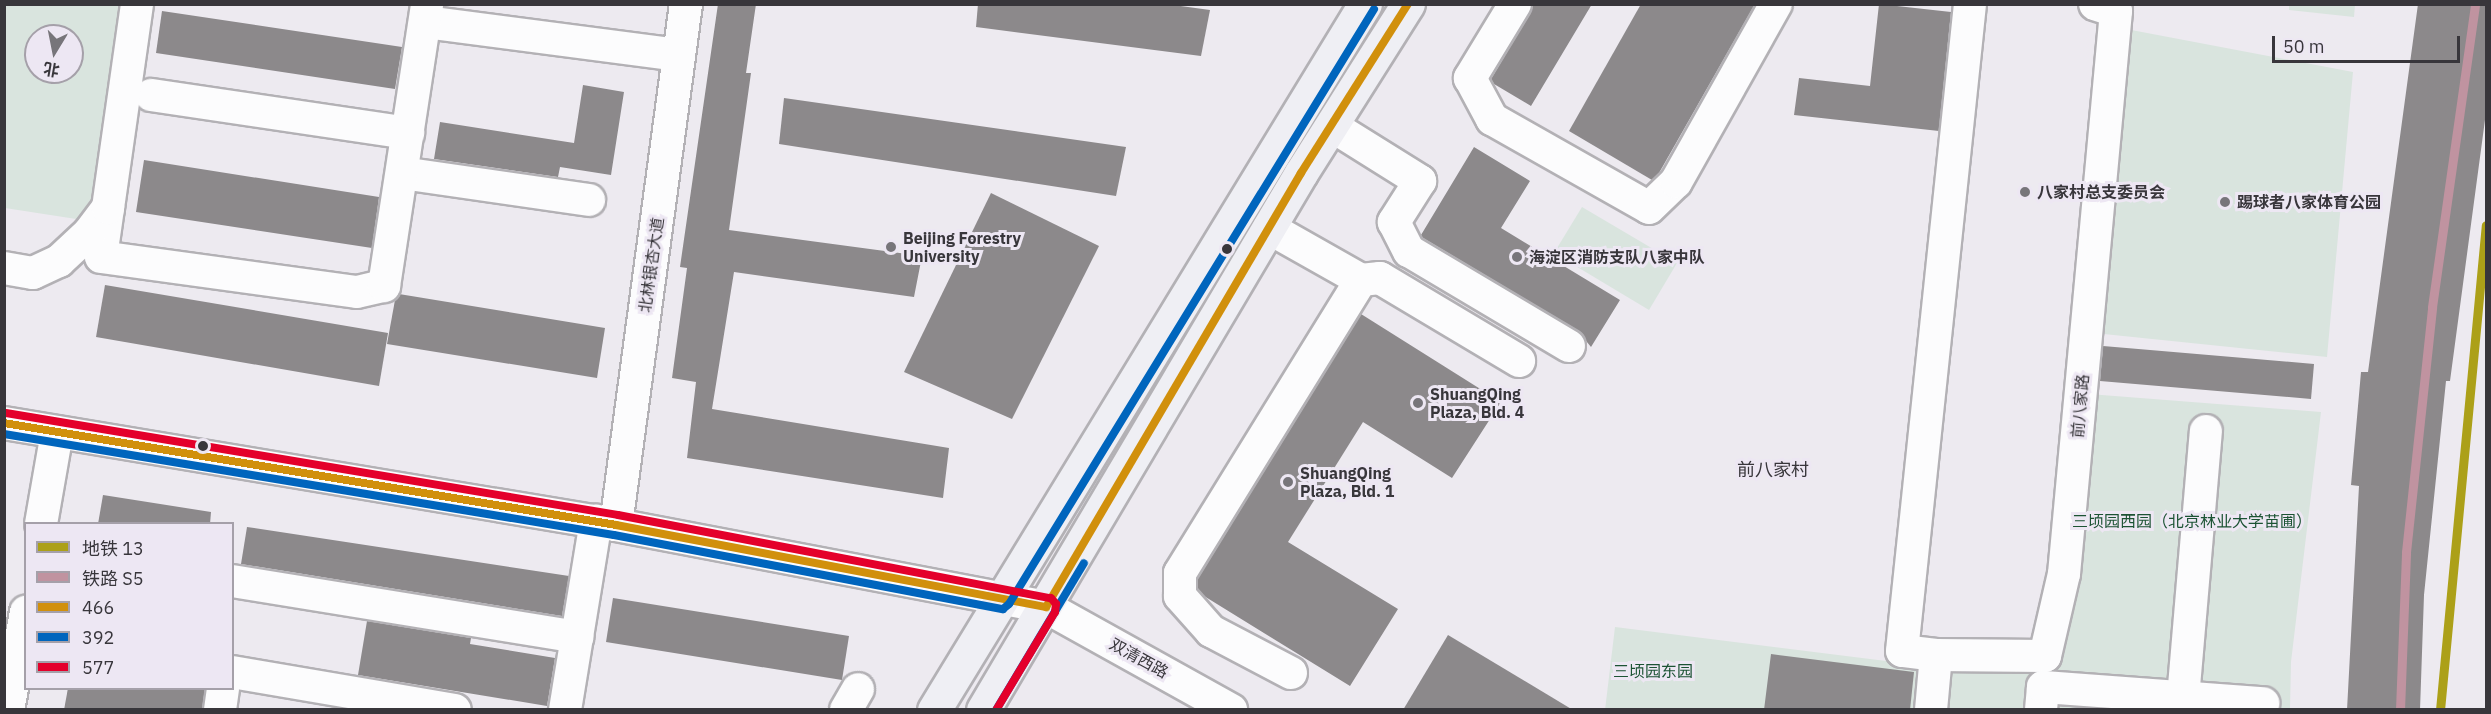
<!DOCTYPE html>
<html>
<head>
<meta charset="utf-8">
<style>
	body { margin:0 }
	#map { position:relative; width:2491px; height:714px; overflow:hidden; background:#edeaf0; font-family:"IBM Plex Sans","Noto Sans SC",sans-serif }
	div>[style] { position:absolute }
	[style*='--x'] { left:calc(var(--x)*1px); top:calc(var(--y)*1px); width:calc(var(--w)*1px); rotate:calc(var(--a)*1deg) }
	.green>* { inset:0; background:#d9e4de }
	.building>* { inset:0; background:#8c898b }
	.roads { filter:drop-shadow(2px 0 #b3b1b5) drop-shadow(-2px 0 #b3b1b5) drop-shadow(0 2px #b3b1b5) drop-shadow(0 -2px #b3b1b5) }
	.minor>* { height:32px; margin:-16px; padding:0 16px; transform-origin:16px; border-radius:16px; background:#fcfcfd }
	.major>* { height:33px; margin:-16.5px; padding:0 16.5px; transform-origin:16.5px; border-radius:16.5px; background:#efeff4 }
	.bus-1>* { height:8px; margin:-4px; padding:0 4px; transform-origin:4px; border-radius:4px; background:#d1900c }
	.bus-2>* { height:8px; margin:-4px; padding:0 4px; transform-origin:4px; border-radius:4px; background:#0065bd }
	.bus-3>* { height:8px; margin:-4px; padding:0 4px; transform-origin:4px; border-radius:4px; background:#e4002b }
	.rail-1>* { height:9px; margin:-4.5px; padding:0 4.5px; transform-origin:4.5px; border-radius:4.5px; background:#c093a0 }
	.metro-1>* { height:9px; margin:-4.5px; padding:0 4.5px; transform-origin:4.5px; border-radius:4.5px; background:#aca018 }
	.dots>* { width:16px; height:16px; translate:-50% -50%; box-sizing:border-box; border:3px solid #ede7f3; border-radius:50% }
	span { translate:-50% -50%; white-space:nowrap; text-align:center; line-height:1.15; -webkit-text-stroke:6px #ede7f3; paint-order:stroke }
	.poi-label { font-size:16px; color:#38363b; font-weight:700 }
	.left { translate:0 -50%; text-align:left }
	.street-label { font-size:16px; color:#38363b }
	.park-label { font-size:16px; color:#1c5334 }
	.neighbourhood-label { font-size:18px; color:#38363b }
	.frame { position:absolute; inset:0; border:6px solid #38363b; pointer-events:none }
	.legend { position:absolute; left:24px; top:522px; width:210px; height:168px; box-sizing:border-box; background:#ede7f3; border:2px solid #a5a0a9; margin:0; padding:8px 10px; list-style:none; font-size:18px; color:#38363b }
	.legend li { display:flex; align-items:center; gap:12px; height:30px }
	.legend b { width:30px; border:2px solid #a5a0a9 }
	.north { position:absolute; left:24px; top:24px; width:60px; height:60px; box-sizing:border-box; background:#ede7f3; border:2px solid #a5a0a9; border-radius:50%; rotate:190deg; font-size:16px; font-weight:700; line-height:24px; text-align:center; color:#38363b }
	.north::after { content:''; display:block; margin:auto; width:21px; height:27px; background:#77757a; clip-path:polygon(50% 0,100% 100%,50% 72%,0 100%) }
	.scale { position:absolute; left:2272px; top:36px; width:188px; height:27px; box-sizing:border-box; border:3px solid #38363b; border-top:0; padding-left:8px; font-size:18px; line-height:21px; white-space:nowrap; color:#38363b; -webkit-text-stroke:4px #ede7f3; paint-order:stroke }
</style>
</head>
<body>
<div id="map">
	<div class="green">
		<div style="clip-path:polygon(evenodd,4px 5px,136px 5px,102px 223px,5px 208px,4px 5px,36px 36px,72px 36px,72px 72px,36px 72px,36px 36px)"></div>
		<div style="clip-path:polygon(2289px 5px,2289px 4px,2355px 5px,2354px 17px,2289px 10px)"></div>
		<div style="clip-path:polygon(2126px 29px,2353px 72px,2327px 357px,2094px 333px)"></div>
		<div style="clip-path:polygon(1582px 207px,1677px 263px,1649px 310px,1554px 253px)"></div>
		<div style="clip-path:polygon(2089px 394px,2321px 412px,2291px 662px,2290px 709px,1941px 710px,1946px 660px,2061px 665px)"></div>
		<div style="clip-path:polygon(1615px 627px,1926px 666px,1920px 709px,1605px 710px)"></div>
	</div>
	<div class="building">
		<div style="clip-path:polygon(718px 4px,756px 4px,746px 73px,751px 73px,729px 230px,922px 256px,914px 297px,734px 272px,712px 409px,949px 448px,943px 498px,687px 458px,696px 382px,672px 378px,687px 268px,680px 267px)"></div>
		<div style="clip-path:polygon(978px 4px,1166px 4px,1210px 10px,1201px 56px,976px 27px)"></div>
		<div style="clip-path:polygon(1533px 4px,1592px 4px,1531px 106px,1494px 84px,1491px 79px,1530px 13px)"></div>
		<div style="clip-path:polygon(1641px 4px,1755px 4px,1659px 173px,1652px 180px,1569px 131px)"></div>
		<div style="clip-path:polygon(1879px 4px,1951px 12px,1939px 131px,1794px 115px,1799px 78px,1870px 86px)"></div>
		<div style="clip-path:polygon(2418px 4px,2487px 4px,2487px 105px,2450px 381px,2446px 381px,2424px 595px,2420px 710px,2347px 710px,2359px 486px,2351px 485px,2361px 372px,2368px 372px)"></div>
		<div style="clip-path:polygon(162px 11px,402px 47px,395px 89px,156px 53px)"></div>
		<div style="clip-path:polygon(583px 85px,624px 92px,611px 175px,560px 167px,558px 177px,434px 159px,440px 122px,574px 143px)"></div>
		<div style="clip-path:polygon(784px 98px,1126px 147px,1116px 196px,779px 144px)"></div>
		<div style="clip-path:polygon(1474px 147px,1530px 181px,1501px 228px,1620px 300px,1591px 347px,1578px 331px,1423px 238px,1421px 235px)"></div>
		<div style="clip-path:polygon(144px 160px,379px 197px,372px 248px,136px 212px)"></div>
		<div style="clip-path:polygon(991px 193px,1099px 246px,1012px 419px,904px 372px)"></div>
		<div style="clip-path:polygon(105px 285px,388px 333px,379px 386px,96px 337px)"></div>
		<div style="clip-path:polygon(399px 294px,605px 328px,597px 378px,387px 344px,395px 300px)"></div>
		<div style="clip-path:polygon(1361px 314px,1501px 402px,1452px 478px,1363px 422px,1288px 542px,1398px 609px,1350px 686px,1204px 596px,1198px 589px,1198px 578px)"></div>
		<div style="clip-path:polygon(2103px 346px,2314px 364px,2311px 399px,2100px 381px)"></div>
		<div style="clip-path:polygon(103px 495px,211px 512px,210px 524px,98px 524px)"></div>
		<div style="clip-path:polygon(247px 527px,569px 576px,562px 616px,241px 564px)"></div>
		<div style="clip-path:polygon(613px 598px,849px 636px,842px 680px,606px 642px)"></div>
		<div style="clip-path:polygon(367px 621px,471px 638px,470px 644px,555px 658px,547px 706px,358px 675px)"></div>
		<div style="clip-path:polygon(1448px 635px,1573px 710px,1403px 710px)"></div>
		<div style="clip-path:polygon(1771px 654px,1914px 672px,1910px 710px,1764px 710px)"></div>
		<div style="clip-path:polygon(68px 688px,199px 688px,205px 689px,202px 710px,64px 710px)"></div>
	</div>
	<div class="roads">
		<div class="minor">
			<div style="--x:1515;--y:4;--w:87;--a:121.3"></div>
			<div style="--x:1470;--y:78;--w:47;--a:61.8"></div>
			<div style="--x:1492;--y:119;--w:180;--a:29.5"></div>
			<div style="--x:1649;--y:208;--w:37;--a:-44"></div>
			<div style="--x:1676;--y:182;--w:204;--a:-60.7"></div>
			<div style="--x:425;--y:22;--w:256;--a:7.4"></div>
			<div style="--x:151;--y:95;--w:260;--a:8.4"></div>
			<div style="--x:1332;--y:126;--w:104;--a:32"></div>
			<div style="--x:1420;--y:181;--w:49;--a:122.4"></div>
			<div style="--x:1394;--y:222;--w:33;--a:63"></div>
			<div style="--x:1409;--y:251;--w:186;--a:30.7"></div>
			<div style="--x:402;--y:173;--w:189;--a:8.2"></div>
			<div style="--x:108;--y:208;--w:49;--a:98.1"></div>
			<div style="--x:101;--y:257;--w:258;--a:7.8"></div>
			<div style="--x:357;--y:292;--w:28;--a:-13"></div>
			<div style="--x:384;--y:286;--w:285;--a:-81.3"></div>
			<div style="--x:1269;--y:228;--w:106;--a:29.5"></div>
			<div style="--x:1361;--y:280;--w:19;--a:-6"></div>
			<div style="--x:1380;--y:278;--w:162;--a:30.8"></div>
			<div style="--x:4;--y:268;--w:29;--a:10"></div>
			<div style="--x:33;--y:273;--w:29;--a:-25"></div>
			<div style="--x:59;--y:261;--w:41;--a:-43"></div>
			<div style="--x:89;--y:233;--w:31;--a:-53"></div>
			<div style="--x:108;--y:208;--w:206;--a:-81.9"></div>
			<div style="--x:4;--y:423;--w:620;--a:9.46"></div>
			<div style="--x:616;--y:525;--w:438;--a:10.8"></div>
			<div style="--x:1046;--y:607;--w:212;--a:29.1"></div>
			<div style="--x:41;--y:524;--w:93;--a:-80.1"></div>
			<div style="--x:616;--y:525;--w:526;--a:-82.35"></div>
			<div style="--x:232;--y:581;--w:350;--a:9.2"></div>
			<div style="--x:1936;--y:655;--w:34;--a:-173"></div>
			<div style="--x:1902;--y:651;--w:651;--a:-84"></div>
			<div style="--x:232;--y:672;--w:226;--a:9.7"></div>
			<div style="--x:1291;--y:673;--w:90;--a:-152.3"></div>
			<div style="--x:1211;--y:631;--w:47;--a:-131.5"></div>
			<div style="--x:1180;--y:596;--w:23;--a:-90"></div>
			<div style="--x:1180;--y:573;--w:344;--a:-58.3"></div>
			<div style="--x:2183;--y:698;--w:268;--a:-85.1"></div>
			<div style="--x:8;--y:710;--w:100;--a:-79.6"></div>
			<div style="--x:220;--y:710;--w:22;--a:-82"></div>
			<div style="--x:565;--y:710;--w:192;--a:-80.7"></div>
			<div style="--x:846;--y:710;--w:24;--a:-60"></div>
			<div style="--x:1931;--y:710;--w:55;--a:-84.8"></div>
			<div style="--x:1936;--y:655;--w:109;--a:0.5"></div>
			<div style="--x:2045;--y:656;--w:84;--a:-77"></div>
			<div style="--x:2064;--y:574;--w:565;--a:-84.72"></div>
			<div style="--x:2116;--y:11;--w:22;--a:-162"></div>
			<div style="--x:2041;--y:710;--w:23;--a:-85"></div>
			<div style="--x:2043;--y:687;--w:221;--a:4.2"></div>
		</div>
		<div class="major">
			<div style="--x:934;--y:710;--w:827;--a:-58.6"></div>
			<div style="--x:983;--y:710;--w:624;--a:-59.37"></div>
			<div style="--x:1301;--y:173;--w:200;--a:-57.7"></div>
		</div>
	</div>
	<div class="bus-1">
		<div style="--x:4;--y:423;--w:620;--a:9.46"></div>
		<div style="--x:616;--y:525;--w:438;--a:10.8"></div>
		<div style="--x:1046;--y:607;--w:503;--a:-59.56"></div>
		<div style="--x:1301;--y:173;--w:200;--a:-57.7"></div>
	</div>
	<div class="bus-2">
		<div style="--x:4;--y:434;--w:618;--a:9.4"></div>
		<div style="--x:614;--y:535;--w:396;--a:10.8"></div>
		<div style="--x:1003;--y:609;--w:8;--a:-40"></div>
		<div style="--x:1009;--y:604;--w:698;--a:-58.47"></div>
		<div style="--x:996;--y:710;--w:171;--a:-59.1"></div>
	</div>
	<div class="bus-3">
		<div style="--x:6;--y:413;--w:620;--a:9.46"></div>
		<div style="--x:618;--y:515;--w:441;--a:10.9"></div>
		<div style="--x:1051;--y:598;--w:8;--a:50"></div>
		<div style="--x:1056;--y:604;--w:8;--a:97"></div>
		<div style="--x:1055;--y:612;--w:114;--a:121"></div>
	</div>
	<div class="rail-1">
		<div style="--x:2400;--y:710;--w:158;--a:-87.8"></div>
		<div style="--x:2406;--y:552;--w:246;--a:-83.9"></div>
		<div style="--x:2432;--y:307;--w:306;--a:-81.9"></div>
	</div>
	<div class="metro-1">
		<div style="--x:2440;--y:710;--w:487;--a:-84.6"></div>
	</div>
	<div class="dots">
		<div style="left:2025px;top:192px;background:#77757a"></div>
		<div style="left:2225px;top:202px;background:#77757a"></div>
		<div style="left:891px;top:247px;background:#77757a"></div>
		<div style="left:1227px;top:249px;background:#38363b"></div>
		<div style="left:1517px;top:257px;background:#77757a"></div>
		<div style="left:1418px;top:403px;background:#77757a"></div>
		<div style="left:203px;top:446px;background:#38363b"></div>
		<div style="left:1288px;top:482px;background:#77757a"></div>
	</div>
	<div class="poi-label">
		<span class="left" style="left:2037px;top:192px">八家村总支委员会</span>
		<span class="left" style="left:2237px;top:202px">踢球者八家体育公园</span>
		<span class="left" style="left:903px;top:247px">Beijing Forestry<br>University</span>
		<span class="left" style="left:1529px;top:257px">海淀区消防支队八家中队</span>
		<span class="left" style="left:1430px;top:403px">ShuangQing<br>Plaza, Bld. 4</span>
		<span class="left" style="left:1300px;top:482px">ShuangQing<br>Plaza, Bld. 1</span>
	</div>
	<div class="street-label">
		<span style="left:651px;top:265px;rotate:-82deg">北林银杏大道</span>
		<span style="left:2080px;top:406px;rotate:-85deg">前八家路</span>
		<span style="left:1139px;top:658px;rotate:29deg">双清西路</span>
	</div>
	<div class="park-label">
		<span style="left:2192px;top:521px">三顷园西园（北京林业大学苗圃）</span>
		<span style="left:1653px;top:671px">三顷园东园</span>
	</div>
	<div class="neighbourhood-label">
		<span style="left:1773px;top:470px">前八家村</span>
	</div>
	<div class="frame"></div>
	<ul class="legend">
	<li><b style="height:8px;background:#aca018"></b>地铁 13</li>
	<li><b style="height:8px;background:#c093a0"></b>铁路 S5</li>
	<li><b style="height:8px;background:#d1900c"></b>466</li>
	<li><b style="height:8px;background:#0065bd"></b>392</li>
	<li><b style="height:8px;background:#e4002b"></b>577</li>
	</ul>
	<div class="north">北</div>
	<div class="scale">50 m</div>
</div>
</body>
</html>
